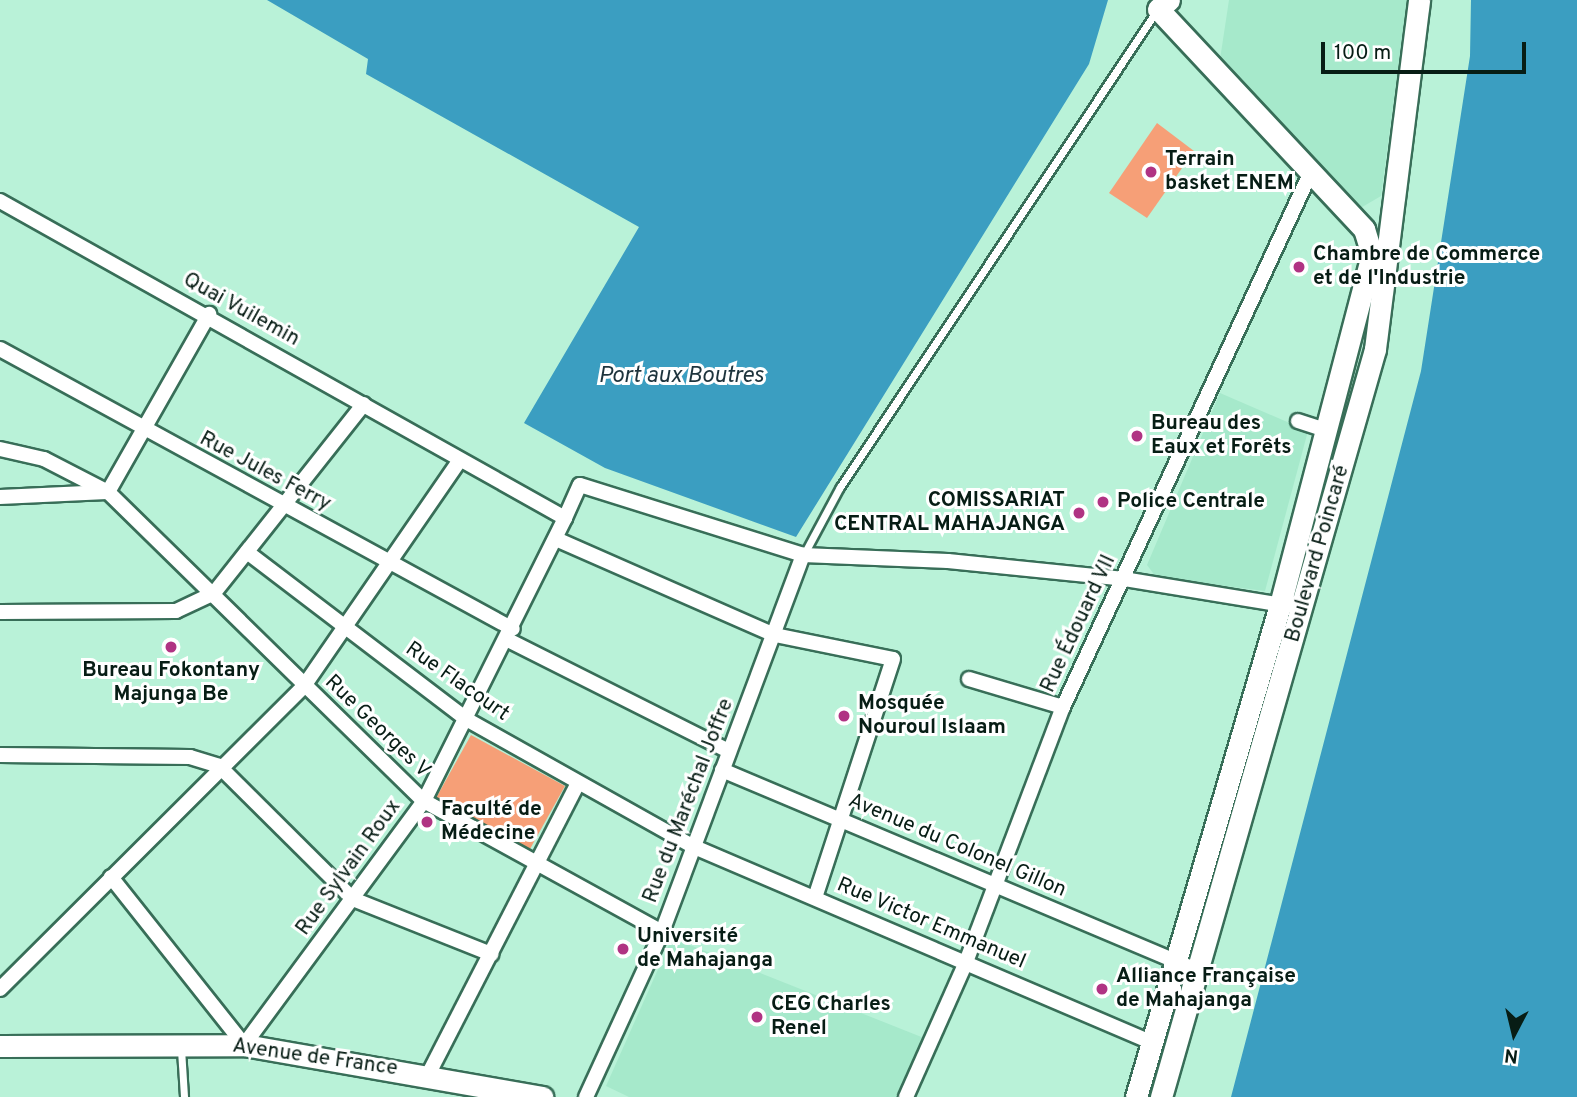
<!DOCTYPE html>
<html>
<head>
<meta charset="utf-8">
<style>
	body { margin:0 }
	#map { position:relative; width:1577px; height:1097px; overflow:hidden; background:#b9f2d8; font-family:Overpass,sans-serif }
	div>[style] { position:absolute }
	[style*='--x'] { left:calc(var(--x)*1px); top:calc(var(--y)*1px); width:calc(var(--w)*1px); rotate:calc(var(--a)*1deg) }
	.built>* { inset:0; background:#a6e9cb }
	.green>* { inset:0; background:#f69f77 }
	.water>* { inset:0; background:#3b9ec1 }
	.roads { filter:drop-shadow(2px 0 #386e58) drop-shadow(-2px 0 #386e58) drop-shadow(0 2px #386e58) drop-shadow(0 -2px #386e58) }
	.lane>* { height:7px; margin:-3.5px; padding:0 3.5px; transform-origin:3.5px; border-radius:3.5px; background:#fff }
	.street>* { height:14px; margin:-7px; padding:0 7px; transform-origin:7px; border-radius:7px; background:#fff }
	.secondary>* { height:21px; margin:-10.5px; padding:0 10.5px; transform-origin:10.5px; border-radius:10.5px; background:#fff }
	.dots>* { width:19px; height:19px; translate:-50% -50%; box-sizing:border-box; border:4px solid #fff; border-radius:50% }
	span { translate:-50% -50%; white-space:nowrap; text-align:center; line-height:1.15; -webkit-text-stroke:6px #fff; paint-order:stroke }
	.poi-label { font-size:21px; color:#071d15; font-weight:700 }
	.left { translate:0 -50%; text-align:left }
	.right { translate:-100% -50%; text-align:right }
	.street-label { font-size:21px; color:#071d15 }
	.water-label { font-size:23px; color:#1e343d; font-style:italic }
	.north { position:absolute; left:1479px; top:999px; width:70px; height:70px; -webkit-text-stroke:5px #fff; paint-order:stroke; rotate:187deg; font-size:19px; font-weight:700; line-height:28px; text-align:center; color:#071d15 }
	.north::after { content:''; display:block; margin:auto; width:24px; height:32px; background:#071d15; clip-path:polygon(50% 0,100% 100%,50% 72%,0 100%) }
	.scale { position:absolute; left:1321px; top:42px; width:205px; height:32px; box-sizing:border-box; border:4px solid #071d15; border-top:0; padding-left:9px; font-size:21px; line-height:24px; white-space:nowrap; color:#071d15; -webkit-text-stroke:5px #fff; paint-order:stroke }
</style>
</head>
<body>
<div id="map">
	<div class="built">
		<div style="clip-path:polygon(1229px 0,1407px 0,1381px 196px,1352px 213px,1219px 66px)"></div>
		<div style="clip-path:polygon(1220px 393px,1308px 431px,1265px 591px,1156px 577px,1147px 565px)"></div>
		<div style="clip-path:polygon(672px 938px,924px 1038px,898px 1097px,629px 1097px,606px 1086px)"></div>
	</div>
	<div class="green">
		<div style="clip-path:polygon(1157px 123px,1194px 151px,1147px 218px,1109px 193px)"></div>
		<div style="clip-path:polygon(471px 735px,565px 786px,530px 849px,436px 798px)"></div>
	</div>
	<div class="water">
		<div style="clip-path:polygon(267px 0,1108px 0,1089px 64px,796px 537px,605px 468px,524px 423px,639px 227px,366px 74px,368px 59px)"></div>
		<div style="clip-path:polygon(1471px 0,1577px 0,1577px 1097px,1231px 1097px,1421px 371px,1470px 56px)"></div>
	</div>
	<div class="roads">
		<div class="lane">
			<div style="--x:804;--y:554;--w:76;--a:-61.8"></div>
			<div style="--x:840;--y:487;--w:573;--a:-56.39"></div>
			<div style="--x:181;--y:1049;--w:48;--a:86.4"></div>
		</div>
		<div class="street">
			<div style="--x:0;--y:201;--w:648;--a:29.3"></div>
			<div style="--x:565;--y:518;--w:36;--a:-66"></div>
			<div style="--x:580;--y:485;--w:234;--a:17.4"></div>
			<div style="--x:803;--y:555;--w:145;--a:2.4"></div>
			<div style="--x:948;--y:561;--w:177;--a:5.8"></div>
			<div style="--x:1124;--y:579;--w:167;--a:9.3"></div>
			<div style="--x:0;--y:349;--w:584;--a:28.63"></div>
			<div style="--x:1298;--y:421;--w:32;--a:18"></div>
			<div style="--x:0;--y:449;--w:45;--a:12.8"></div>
			<div style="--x:44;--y:459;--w:72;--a:27.3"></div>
			<div style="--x:108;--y:492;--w:442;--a:44.4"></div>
			<div style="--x:424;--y:801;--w:272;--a:28.8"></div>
			<div style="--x:108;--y:492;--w:205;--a:-60.4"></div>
			<div style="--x:0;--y:497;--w:107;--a:-2.7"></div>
			<div style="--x:556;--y:539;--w:239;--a:23.7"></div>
			<div style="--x:775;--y:635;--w:120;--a:11.5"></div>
			<div style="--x:893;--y:659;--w:250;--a:108.1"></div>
			<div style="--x:247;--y:552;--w:275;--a:37.3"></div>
			<div style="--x:466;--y:719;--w:259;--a:29.3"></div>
			<div style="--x:692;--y:846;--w:501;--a:23.14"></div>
			<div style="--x:0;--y:612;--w:176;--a:-0.3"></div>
			<div style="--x:176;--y:611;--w:42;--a:-25.3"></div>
			<div style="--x:214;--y:593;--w:241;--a:-51.6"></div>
			<div style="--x:508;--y:640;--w:247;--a:26.7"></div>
			<div style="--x:969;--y:679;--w:98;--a:16.6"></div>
			<div style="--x:0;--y:755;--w:190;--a:0.6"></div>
			<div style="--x:190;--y:757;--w:30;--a:17"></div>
			<div style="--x:219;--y:766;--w:189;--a:44.8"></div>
			<div style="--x:353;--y:899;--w:149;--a:21.7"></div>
			<div style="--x:722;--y:770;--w:518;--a:22.85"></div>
			<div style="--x:111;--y:877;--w:214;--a:51.6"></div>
			<div style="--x:244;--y:1045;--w:303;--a:-53.6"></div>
			<div style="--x:424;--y:801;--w:316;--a:-63.5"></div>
			<div style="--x:0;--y:989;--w:429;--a:-44.9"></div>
			<div style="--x:304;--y:686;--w:273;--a:-55.4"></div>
			<div style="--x:429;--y:1073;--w:326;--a:-62.8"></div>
			<div style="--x:586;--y:1097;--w:182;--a:-65.3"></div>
			<div style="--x:662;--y:932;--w:403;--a:-69.5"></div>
			<div style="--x:906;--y:1097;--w:148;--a:-66"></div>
			<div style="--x:966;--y:962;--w:273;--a:-69.2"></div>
			<div style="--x:1063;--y:707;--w:585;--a:-65.14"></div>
		</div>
		<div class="secondary">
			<div style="--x:0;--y:1046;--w:244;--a:-0.2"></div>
			<div style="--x:244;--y:1045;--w:303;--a:9.9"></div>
			<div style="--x:1136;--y:1097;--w:513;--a:-73.69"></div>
			<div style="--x:1280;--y:605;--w:362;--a:-75.3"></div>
			<div style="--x:1372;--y:255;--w:27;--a:-107"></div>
			<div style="--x:1364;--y:229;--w:301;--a:-133.1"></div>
			<div style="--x:1158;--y:9;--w:14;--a:-39"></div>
			<div style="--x:1161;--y:1097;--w:778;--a:-74.03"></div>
			<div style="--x:1375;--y:349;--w:352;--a:-82.8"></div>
		</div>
	</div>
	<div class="dots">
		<div style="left:1151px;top:172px;background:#b03383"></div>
		<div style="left:1299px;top:267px;background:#b03383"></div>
		<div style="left:1137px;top:436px;background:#b03383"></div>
		<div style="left:1103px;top:502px;background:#b03383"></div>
		<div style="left:1079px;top:513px;background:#b03383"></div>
		<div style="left:171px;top:647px;background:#b03383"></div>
		<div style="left:844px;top:716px;background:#b03383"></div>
		<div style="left:427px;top:822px;background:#b03383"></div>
		<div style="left:623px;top:949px;background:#b03383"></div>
		<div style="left:1102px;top:989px;background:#b03383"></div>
		<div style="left:757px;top:1017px;background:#b03383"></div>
	</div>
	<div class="poi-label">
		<span class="left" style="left:1165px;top:172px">Terrain<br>basket ENEM</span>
		<span class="left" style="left:1313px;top:267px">Chambre de Commerce<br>et de l'Industrie</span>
		<span class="left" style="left:1151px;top:436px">Bureau des<br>Eaux et Forêts</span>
		<span class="right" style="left:1065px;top:513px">COMISSARIAT<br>CENTRAL MAHAJANGA</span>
		<span class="left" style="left:1117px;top:502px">Police Centrale</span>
		<span style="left:171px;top:683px">Bureau Fokontany<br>Majunga Be</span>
		<span class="left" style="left:858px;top:716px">Mosquée<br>Nouroul Islaam</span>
		<span class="left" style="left:441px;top:822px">Faculté de<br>Médecine</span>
		<span class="left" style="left:637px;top:949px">Université<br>de Mahajanga</span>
		<span class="left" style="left:1116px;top:989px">Alliance Française<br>de Mahajanga</span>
		<span class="left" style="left:771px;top:1017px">CEG Charles<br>Renel</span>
	</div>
	<div class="street-label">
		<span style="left:241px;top:310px;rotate:29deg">Quai Vuilemin</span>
		<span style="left:265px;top:472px;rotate:28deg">Rue Jules Ferry</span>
		<span style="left:1318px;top:554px;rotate:-74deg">Boulevard Poincaré</span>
		<span style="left:1079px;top:624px;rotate:-65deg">Rue Édouard VII</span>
		<span style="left:457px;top:682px;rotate:35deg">Rue Flacourt</span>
		<span style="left:377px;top:727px;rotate:44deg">Rue Georges V</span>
		<span style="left:689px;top:801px;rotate:-69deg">Rue du Maréchal Joffre</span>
		<span style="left:957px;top:846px;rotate:23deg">Avenue du Colonel Gillon</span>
		<span style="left:349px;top:868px;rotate:-54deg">Rue Sylvain Roux</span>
		<span style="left:931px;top:924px;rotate:23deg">Rue Victor Emmanuel</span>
		<span style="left:315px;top:1058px;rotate:8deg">Avenue de France</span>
	</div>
	<div class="water-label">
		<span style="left:681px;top:377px">Port aux Boutres</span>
	</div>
	<div class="north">N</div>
	<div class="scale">100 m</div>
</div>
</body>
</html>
